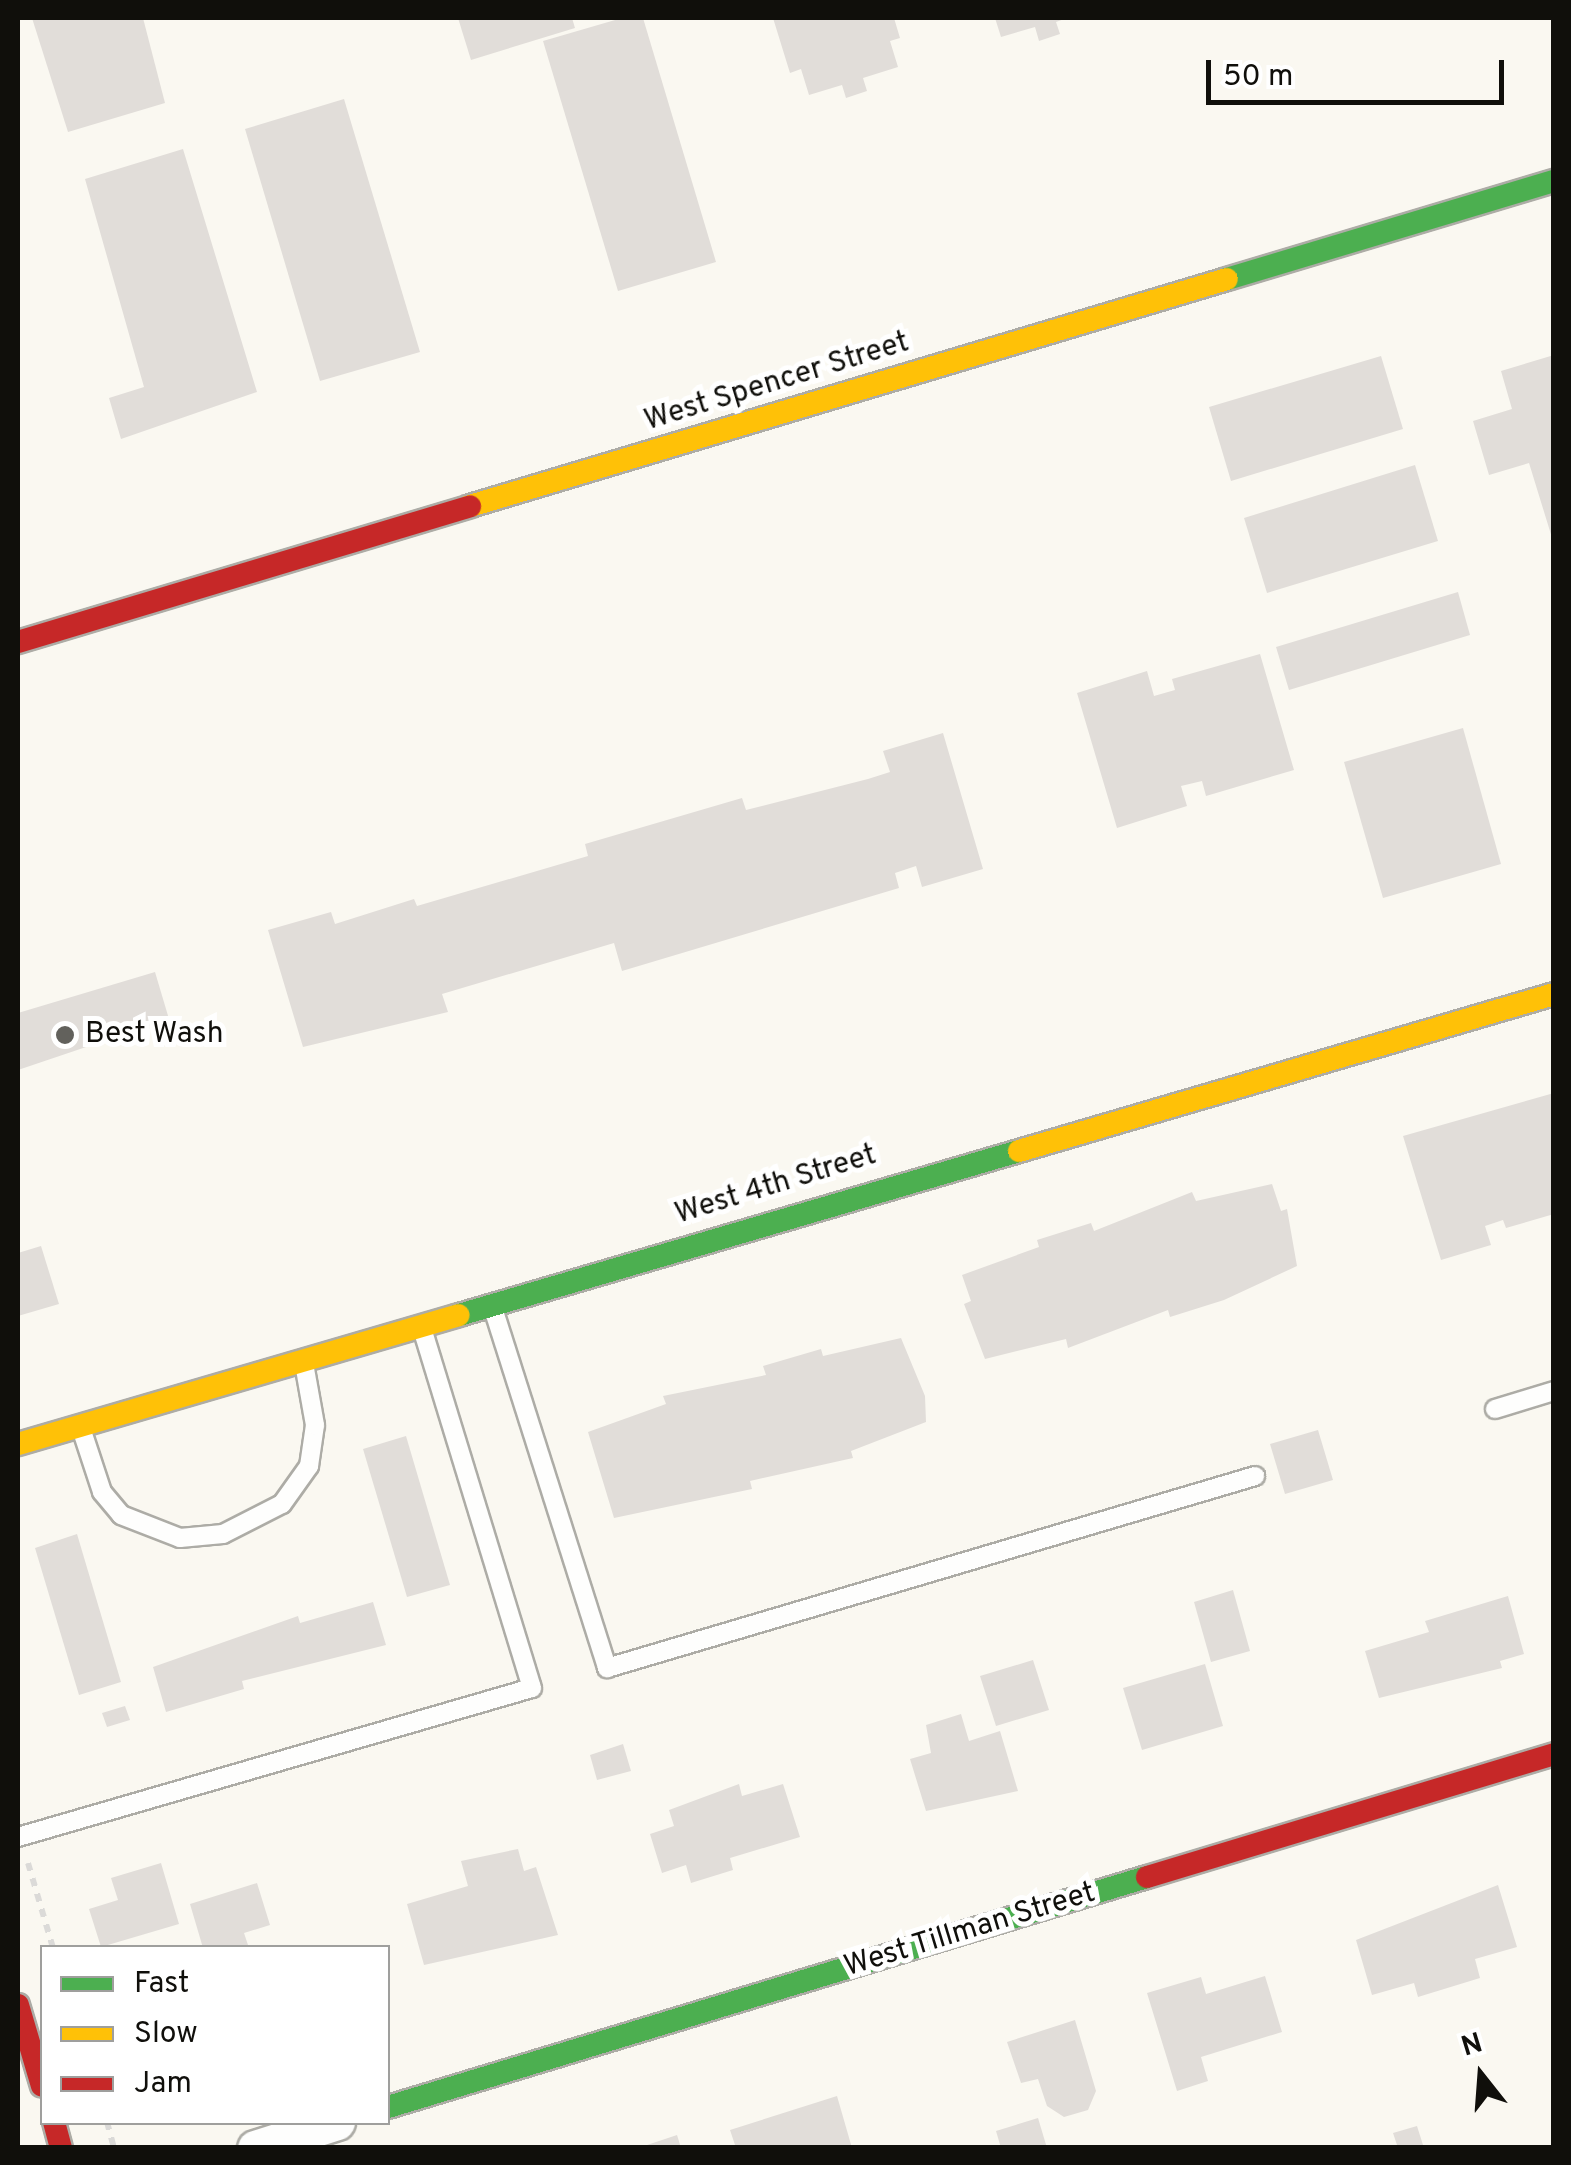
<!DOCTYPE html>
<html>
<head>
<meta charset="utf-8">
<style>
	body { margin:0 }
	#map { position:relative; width:1571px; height:2165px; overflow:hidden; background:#faf8f1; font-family:Overpass,sans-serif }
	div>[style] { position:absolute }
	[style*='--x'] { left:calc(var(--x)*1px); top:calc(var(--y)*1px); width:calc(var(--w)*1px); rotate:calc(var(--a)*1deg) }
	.building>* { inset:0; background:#e1ddd9 }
	.path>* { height:6px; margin-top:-3px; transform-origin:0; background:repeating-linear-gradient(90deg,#dbdad8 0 8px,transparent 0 16px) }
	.roads { filter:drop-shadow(2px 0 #adaca6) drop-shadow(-2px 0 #adaca6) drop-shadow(0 2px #adaca6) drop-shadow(0 -2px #adaca6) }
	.lane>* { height:18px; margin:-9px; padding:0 9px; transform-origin:9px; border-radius:9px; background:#fefefd }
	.street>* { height:35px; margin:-17.5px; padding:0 17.5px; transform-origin:17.5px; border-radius:17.5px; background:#fefefd }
	.fast>* { height:22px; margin:-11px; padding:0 11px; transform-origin:11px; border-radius:11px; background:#4caf50 }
	.slow>* { height:22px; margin:-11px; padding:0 11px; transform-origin:11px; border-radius:11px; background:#ffc107 }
	.jam>* { height:22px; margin:-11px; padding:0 11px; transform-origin:11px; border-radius:11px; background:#c62828 }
	.dots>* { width:28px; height:28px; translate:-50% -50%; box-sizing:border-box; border:5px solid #fff; border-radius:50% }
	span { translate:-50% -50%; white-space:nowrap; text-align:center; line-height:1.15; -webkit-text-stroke:10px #fff; paint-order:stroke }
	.street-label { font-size:30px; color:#100f0b }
	.poi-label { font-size:30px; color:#100f0b }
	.left { translate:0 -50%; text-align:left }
	.frame { position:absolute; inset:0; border:20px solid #100f0b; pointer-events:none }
	.legend { position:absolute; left:40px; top:1945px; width:350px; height:180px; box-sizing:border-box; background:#fff; border:2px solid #9f9f9d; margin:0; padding:12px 18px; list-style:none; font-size:30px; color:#100f0b }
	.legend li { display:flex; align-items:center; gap:20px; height:50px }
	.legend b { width:50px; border:2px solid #9f9f9d }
	.north { position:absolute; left:1431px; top:2025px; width:100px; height:100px; -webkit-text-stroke:8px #fff; paint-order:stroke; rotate:343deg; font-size:28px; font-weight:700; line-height:40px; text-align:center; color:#100f0b }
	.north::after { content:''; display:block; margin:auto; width:35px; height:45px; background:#100f0b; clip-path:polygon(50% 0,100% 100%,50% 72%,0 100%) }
	.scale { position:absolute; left:1206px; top:60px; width:298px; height:45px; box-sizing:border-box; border:5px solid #100f0b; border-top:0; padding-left:12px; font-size:30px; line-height:35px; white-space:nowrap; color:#100f0b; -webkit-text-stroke:8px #fff; paint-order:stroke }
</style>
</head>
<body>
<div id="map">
	<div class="building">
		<div style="clip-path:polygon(32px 18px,143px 18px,165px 103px,68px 132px)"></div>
		<div style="clip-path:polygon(458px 18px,572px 18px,575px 28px,471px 60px)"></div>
		<div style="clip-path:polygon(622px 18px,643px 18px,716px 262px,618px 291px,543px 41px)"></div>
		<div style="clip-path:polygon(773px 18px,894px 18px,900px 38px,890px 41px,898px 67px,863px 78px,867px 91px,846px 98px,842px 85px,809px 95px,801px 69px,790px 73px)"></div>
		<div style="clip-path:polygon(995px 18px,1067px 18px,1056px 22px,1060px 34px,1039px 41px,1035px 27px,1001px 37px)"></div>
		<div style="clip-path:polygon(344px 99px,420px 352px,320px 381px,245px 129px)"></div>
		<div style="clip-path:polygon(183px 149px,257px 392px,121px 439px,109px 398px,144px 387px,85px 179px)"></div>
		<div style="clip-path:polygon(1554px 355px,1554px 541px,1553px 541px,1529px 463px,1489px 475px,1473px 421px,1512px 409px,1501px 371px)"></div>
		<div style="clip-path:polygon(1381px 356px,1403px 429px,1231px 481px,1209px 407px)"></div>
		<div style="clip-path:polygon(1415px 465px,1438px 541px,1267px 593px,1244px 518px)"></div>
		<div style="clip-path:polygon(1458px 592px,1470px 635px,1289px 690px,1276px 647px)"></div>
		<div style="clip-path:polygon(1260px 654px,1294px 770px,1206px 796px,1202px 781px,1181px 786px,1187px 806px,1117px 828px,1077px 693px,1147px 671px,1154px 696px,1175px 690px,1172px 679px)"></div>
		<div style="clip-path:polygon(1463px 728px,1501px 864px,1383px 898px,1344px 762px)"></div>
		<div style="clip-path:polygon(943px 733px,983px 869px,922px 887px,916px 866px,895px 873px,899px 888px,622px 971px,614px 943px,442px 994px,448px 1012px,303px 1047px,268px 930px,331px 912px,335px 924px,414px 899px,417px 906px,588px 856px,585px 844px,742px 798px,746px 810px,868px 779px,890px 772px,883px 751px)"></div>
		<div style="clip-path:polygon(155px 972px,169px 1019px,18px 1070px,18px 1013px)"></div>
		<div style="clip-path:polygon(1554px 1093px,1554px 1214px,1506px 1228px,1503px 1220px,1485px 1226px,1491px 1245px,1441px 1260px,1403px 1136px)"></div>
		<div style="clip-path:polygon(1272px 1184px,1281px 1211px,1287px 1209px,1297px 1266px,1224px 1300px,1170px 1317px,1168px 1310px,1068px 1348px,1066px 1339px,985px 1359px,964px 1304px,971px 1301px,962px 1275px,1039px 1247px,1037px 1240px,1091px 1223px,1094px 1231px,1192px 1192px,1196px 1201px)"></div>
		<div style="clip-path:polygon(41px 1246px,59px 1304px,18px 1316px,18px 1253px)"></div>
		<div style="clip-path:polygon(901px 1338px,925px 1396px,926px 1422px,851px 1451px,853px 1458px,750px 1481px,752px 1489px,614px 1518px,588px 1432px,666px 1404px,663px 1396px,766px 1375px,763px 1366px,821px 1349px,823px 1356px)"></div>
		<div style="clip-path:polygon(1318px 1430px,1333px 1480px,1285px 1494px,1270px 1444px)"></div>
		<div style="clip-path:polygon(406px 1436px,450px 1585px,407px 1597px,363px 1449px)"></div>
		<div style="clip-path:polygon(77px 1534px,121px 1682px,79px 1695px,35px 1548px)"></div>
		<div style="clip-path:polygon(1233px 1590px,1250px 1651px,1211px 1662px,1194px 1602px)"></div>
		<div style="clip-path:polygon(1508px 1596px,1524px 1654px,1500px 1661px,1502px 1668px,1379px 1698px,1365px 1651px,1429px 1632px,1425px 1621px)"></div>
		<div style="clip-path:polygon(373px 1602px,386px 1645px,242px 1681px,244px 1689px,166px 1712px,153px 1667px,298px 1616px,300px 1623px)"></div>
		<div style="clip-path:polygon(1033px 1660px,1049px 1710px,996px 1726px,980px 1676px)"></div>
		<div style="clip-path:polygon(1205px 1664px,1223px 1726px,1142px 1750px,1123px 1688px)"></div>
		<div style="clip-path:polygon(125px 1706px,130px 1720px,107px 1727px,102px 1713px)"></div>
		<div style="clip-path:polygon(961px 1714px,969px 1741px,1000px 1731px,1018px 1791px,926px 1811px,910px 1759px,931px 1753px,926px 1725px)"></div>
		<div style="clip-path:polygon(623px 1744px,631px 1771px,597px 1780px,590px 1755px)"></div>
		<div style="clip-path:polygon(739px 1784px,742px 1796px,783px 1784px,800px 1837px,730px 1858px,733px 1870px,691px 1883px,686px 1865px,662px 1873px,650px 1834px,674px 1826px,669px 1810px)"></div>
		<div style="clip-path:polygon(518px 1849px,524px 1871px,536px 1867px,558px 1935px,424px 1965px,407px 1904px,468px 1886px,461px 1861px)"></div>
		<div style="clip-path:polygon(161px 1863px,179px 1924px,101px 1947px,89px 1909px,118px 1900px,111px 1878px)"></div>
		<div style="clip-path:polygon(257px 1883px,270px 1925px,244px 1933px,249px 1948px,203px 1948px,190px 1904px)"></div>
		<div style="clip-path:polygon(1498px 1885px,1517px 1947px,1475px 1959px,1480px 1978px,1418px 1997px,1414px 1983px,1372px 1995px,1356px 1940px)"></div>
		<div style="clip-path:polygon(1265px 1976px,1282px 2032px,1201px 2057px,1208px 2081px,1177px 2091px,1147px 1993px,1201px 1977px,1206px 1994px)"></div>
		<div style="clip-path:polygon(1075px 2020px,1096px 2091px,1088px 2110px,1064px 2117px,1047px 2106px,1038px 2079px,1021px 2083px,1007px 2042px)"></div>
		<div style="clip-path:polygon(837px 2096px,852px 2148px,736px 2148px,730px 2130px)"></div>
		<div style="clip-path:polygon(1038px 2118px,1047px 2148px,1001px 2148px,996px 2131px)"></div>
		<div style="clip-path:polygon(1417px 2126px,1423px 2145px,1398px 2148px,1393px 2133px)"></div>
		<div style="clip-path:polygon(677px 2135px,681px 2148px,641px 2148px,641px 2147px)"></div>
	</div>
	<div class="path">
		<div style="--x:28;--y:1863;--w:89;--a:73.6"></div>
		<div style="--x:107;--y:2122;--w:27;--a:75"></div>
	</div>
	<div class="roads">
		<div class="lane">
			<div style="--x:493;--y:1308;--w:378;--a:72.4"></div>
			<div style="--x:607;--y:1668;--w:676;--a:-16.5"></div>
			<div style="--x:1495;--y:1409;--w:62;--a:-17"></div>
			<div style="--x:82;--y:1431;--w:64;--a:71.8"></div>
			<div style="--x:102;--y:1492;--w:30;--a:50"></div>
			<div style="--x:121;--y:1515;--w:63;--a:21.3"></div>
			<div style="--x:180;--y:1538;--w:43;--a:-5.3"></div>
			<div style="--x:223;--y:1534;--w:66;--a:-27"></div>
			<div style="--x:282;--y:1504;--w:47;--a:-54.6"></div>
			<div style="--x:309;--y:1466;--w:41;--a:-81.7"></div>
			<div style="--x:315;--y:1425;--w:63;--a:-100.1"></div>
			<div style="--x:18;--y:1837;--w:535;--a:-16.17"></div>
			<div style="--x:532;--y:1688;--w:373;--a:-107"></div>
		</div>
		<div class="street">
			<div style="--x:255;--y:2148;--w:86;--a:-17.6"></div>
		</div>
		<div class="fast">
			<div style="--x:1227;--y:279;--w:341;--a:-16.7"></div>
			<div style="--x:459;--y:1315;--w:584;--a:-16.32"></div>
			<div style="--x:388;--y:2107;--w:793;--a:-16.86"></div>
		</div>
		<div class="slow">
			<div style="--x:470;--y:506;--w:790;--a:-16.69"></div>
			<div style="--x:1019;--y:1151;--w:558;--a:-16.35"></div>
			<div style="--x:18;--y:1444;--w:459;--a:-16.3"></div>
		</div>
		<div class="jam">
			<div style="--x:18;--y:642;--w:472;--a:-16.7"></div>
			<div style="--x:1147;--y:1877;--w:425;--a:-16.8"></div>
			<div style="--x:18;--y:2005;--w:84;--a:73.5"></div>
			<div style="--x:54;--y:2122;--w:27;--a:75"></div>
		</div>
	</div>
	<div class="dots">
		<div style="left:65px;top:1035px;background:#62615c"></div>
	</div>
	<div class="street-label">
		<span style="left:777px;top:383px;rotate:-17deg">West Spencer Street</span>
		<span style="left:776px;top:1186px;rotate:-17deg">West 4th Street</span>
		<span style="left:970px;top:1931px;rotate:-17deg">West Tillman Street</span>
	</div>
	<div class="poi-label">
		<span class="left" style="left:85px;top:1035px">Best Wash</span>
	</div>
	<div class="frame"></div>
	<ul class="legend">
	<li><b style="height:12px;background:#4caf50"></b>Fast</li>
	<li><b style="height:12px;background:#ffc107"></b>Slow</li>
	<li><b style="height:12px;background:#c62828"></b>Jam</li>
	</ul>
	<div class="north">N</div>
	<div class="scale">50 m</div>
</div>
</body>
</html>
